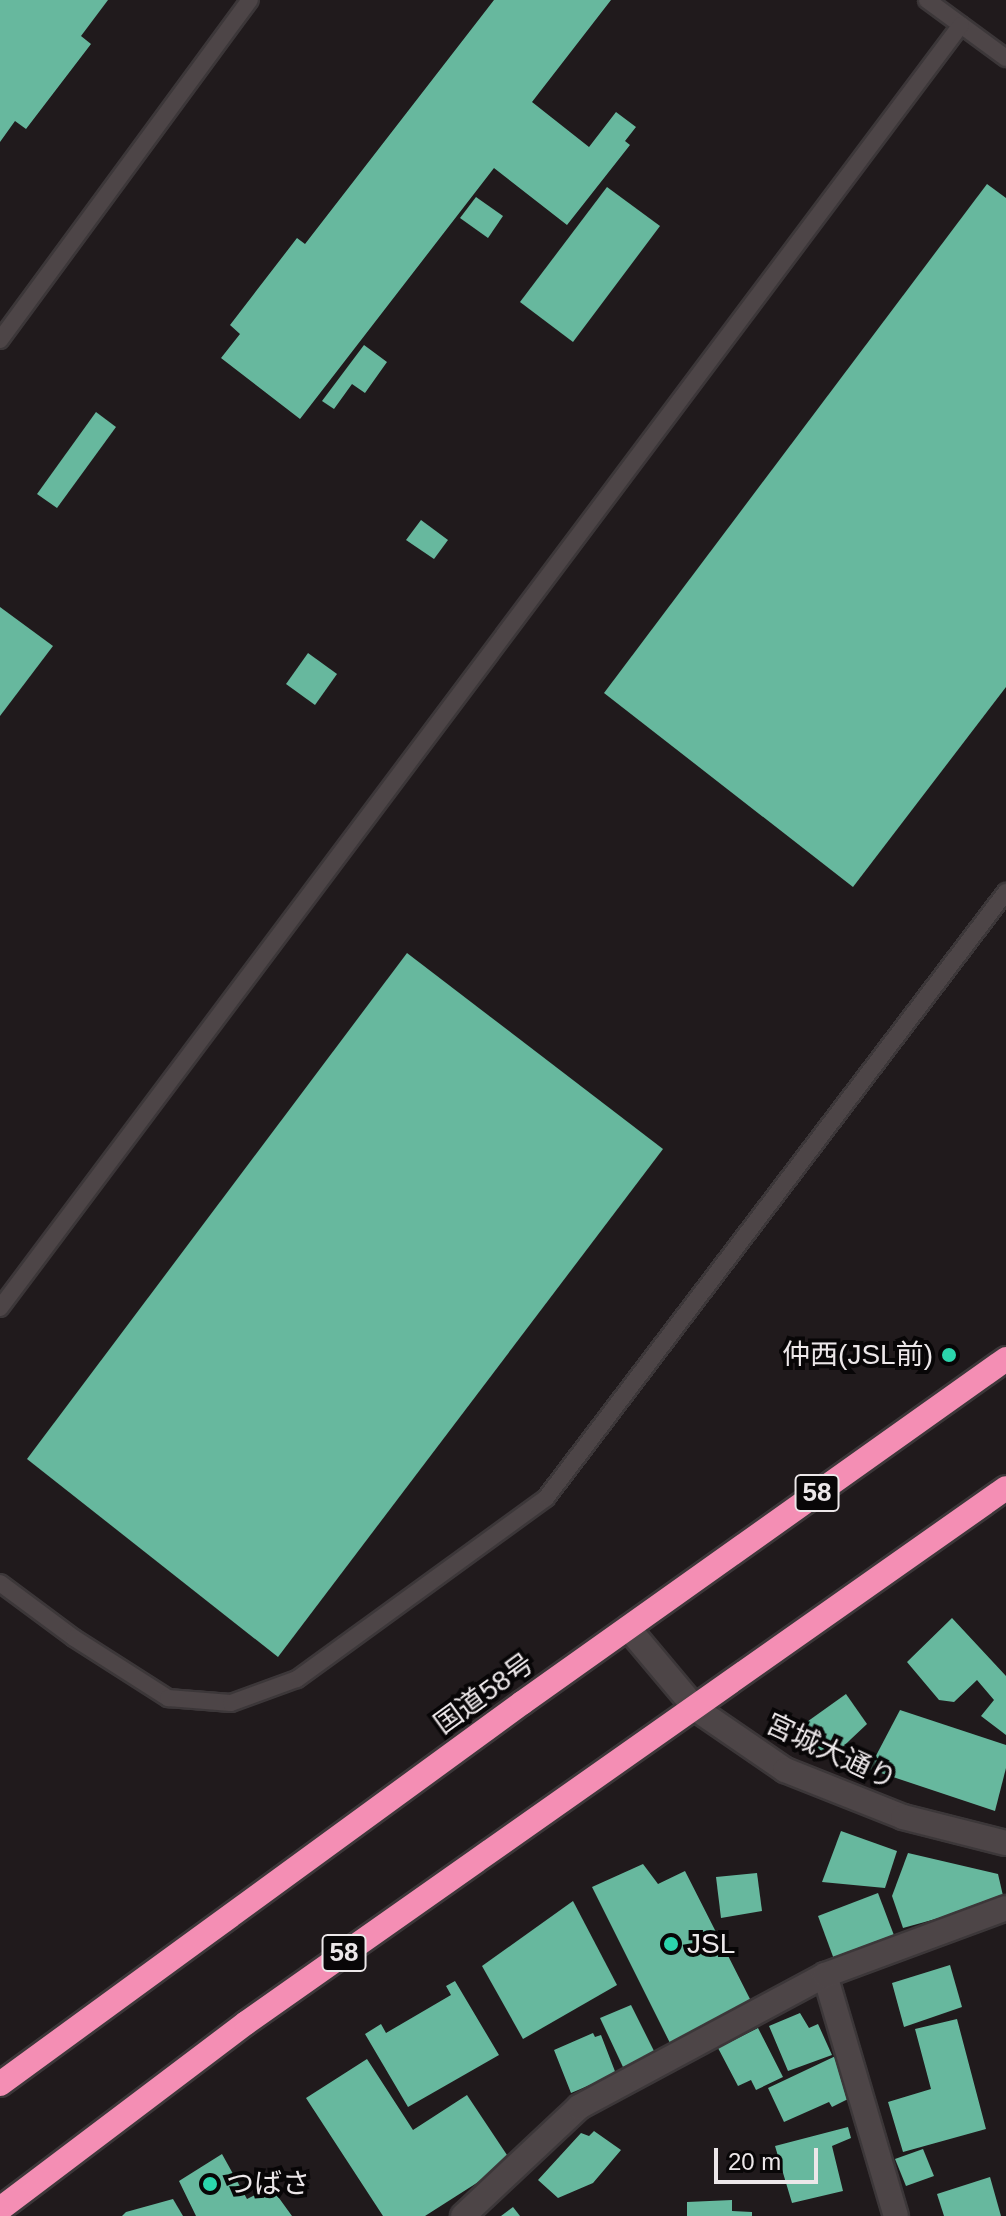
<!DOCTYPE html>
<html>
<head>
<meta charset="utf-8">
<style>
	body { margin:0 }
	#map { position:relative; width:1006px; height:2216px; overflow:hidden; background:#201a1c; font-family:Helvetica,"Noto Sans JP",sans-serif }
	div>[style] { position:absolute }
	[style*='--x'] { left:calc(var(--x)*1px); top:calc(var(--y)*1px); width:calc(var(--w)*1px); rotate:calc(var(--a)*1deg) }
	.building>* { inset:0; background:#67b89e }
	.roads { filter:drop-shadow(2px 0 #3c3739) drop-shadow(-2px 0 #3c3739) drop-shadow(0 2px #3c3739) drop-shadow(0 -2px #3c3739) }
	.lane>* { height:16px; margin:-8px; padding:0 8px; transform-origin:8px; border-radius:8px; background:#4d4547 }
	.street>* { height:24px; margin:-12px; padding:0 12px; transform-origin:12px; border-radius:12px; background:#4d4547 }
	.secondary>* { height:24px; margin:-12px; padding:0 12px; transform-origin:12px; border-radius:12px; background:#4d4547 }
	.highway>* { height:24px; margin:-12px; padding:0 12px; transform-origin:12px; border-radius:12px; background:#f48eb4 }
	.dots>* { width:22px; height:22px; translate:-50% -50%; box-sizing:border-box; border:4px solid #080607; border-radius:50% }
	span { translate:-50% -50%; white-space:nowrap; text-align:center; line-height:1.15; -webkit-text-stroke:8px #080607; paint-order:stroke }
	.shield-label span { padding:2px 6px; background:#080607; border:2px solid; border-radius:6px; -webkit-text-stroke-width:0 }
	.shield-label { font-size:26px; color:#ece7e9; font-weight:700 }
	.poi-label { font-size:28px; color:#ece7e9 }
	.right { translate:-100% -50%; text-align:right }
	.left { translate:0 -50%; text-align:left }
	.street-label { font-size:28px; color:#ece7e9 }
	.scale { position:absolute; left:714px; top:2148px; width:104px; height:36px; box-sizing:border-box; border:4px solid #ece7e9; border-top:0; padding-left:10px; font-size:24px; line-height:28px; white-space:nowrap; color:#ece7e9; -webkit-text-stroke:6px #080607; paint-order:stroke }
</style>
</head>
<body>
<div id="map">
	<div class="building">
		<div style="clip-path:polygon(0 0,108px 0,81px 36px,91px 44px,26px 129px,15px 121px,0 142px)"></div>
		<div style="clip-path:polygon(494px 0,611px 0,532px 102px,589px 147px,616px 112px,636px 127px,625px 141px,630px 145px,567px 225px,494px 168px,300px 419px,221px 358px,240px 334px,230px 325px,297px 238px,305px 244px)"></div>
		<div style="clip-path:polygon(987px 184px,1006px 198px,1006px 687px,853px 887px,604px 693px)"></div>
		<div style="clip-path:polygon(607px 187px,660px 226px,573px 342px,520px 302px)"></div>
		<div style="clip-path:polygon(476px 197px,503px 216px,488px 238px,460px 218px)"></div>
		<div style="clip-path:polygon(364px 345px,387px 362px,365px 393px,352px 384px,334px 409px,322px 401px)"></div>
		<div style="clip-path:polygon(96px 412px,116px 427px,57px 508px,37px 494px)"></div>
		<div style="clip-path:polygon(421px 520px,448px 540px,434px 559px,406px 540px)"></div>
		<div style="clip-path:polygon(0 607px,53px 646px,0 716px)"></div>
		<div style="clip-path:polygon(308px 653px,337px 674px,315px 705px,286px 684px)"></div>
		<div style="clip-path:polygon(407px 953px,663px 1149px,278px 1657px,27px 1459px)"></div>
		<div style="clip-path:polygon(952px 1618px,1006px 1676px,1006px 1735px,981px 1716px,994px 1700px,977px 1680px,954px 1702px,939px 1700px,907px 1662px)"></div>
		<div style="clip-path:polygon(846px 1694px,867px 1724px,832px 1757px,817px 1748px,804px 1724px)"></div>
		<div style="clip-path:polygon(900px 1710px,1006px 1745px,1006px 1768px,995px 1811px,869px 1769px)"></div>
		<div style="clip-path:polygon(841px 1831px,897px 1851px,885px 1888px,822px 1882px)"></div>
		<div style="clip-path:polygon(908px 1853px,998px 1874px,1004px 1900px,903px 1928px,892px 1896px)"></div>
		<div style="clip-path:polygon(643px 1864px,658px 1884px,685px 1871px,751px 2001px,672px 2047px,592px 1887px)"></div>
		<div style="clip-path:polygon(757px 1873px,762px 1911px,721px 1918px,716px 1877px)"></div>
		<div style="clip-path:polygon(878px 1893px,895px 1938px,835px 1962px,818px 1916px)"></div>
		<div style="clip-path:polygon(573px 1901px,617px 1985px,523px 2039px,482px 1966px)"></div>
		<div style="clip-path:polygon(950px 1965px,962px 2007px,904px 2027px,892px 1983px)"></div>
		<div style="clip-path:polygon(455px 1981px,499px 2055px,408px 2107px,365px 2034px,381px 2024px,386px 2033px,451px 1995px,446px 1986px)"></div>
		<div style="clip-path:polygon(631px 2005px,655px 2053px,623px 2067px,600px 2018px)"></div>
		<div style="clip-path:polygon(800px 2013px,809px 2028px,818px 2024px,832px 2055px,788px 2071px,769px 2026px)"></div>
		<div style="clip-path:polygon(957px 2019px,986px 2129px,903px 2152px,888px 2102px,931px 2089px,915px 2029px)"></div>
		<div style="clip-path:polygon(758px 2028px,783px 2077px,756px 2090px,751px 2080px,738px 2086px,718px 2048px)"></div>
		<div style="clip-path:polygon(593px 2033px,595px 2037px,601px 2035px,616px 2074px,571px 2093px,554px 2050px)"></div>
		<div style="clip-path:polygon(842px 2053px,854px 2096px,832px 2107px,829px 2102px,784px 2122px,768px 2088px)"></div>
		<div style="clip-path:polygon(367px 2059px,413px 2130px,467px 2095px,511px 2161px,425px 2216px,383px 2216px,306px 2098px)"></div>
		<div style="clip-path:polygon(848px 2127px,851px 2138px,832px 2146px,843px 2191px,792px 2203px,775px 2146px)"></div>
		<div style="clip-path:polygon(594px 2131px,621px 2150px,593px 2183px,558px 2198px,538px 2180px,581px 2133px,589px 2136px)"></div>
		<div style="clip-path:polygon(923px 2149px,934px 2176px,906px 2186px,895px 2159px)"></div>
		<div style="clip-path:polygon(222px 2154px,247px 2199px,271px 2187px,292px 2216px,196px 2216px,179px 2181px)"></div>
		<div style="clip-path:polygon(990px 2177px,1001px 2216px,944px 2216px,937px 2194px)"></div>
		<div style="clip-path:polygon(173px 2199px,183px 2216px,122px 2216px,126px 2212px)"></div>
		<div style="clip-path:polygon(732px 2200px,732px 2211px,752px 2212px,752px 2216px,687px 2216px,687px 2202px)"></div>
		<div style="clip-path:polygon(513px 2207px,520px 2216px,501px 2216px)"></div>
	</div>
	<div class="roads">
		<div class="lane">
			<div style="--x:927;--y:0;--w:98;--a:36.3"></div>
			<div style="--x:0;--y:340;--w:422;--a:-53.7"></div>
			<div style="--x:0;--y:1308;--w:1603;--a:-53.17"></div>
			<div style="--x:0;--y:1583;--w:92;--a:36.6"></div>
			<div style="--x:74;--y:1638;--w:112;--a:32.6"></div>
			<div style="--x:168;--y:1698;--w:63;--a:4.5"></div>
			<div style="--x:231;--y:1703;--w:70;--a:-20"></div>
			<div style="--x:297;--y:1679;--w:308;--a:-36"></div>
			<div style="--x:546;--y:1498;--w:761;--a:-52.8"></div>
		</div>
		<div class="street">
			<div style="--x:825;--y:1975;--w:251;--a:73.6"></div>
			<div style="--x:463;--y:2216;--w:159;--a:-43.2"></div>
			<div style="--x:579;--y:2107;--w:279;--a:-28.2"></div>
			<div style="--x:825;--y:1975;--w:193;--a:-20.3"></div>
		</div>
		<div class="secondary">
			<div style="--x:628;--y:1628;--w:106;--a:50"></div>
			<div style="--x:696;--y:1709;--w:108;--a:34.4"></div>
			<div style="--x:785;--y:1770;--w:127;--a:21.7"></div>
			<div style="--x:903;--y:1817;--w:106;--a:14.2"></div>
		</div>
		<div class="highway">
			<div style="--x:0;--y:2084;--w:646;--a:-36.13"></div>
			<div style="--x:522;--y:1703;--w:594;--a:-35.4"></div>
			<div style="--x:0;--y:2209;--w:308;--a:-37.1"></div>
			<div style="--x:246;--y:2023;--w:929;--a:-35.14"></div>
		</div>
	</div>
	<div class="dots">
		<div style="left:949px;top:1355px;background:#2bd5ac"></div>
		<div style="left:671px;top:1944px;background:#2bd5ac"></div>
		<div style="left:210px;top:2184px;background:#2bd5ac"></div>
	</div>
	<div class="shield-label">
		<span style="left:817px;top:1493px">58</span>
		<span style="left:344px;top:1953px">58</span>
	</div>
	<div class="poi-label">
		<span class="right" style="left:933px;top:1355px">仲西(JSL前)</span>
		<span class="left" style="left:687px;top:1944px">JSL</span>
		<span class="left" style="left:226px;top:2184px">つばさ</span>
	</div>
	<div class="street-label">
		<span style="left:484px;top:1694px;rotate:-36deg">国道58号</span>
		<span style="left:831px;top:1752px;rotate:25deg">宮城大通り</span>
	</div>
	<div class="scale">20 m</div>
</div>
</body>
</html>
